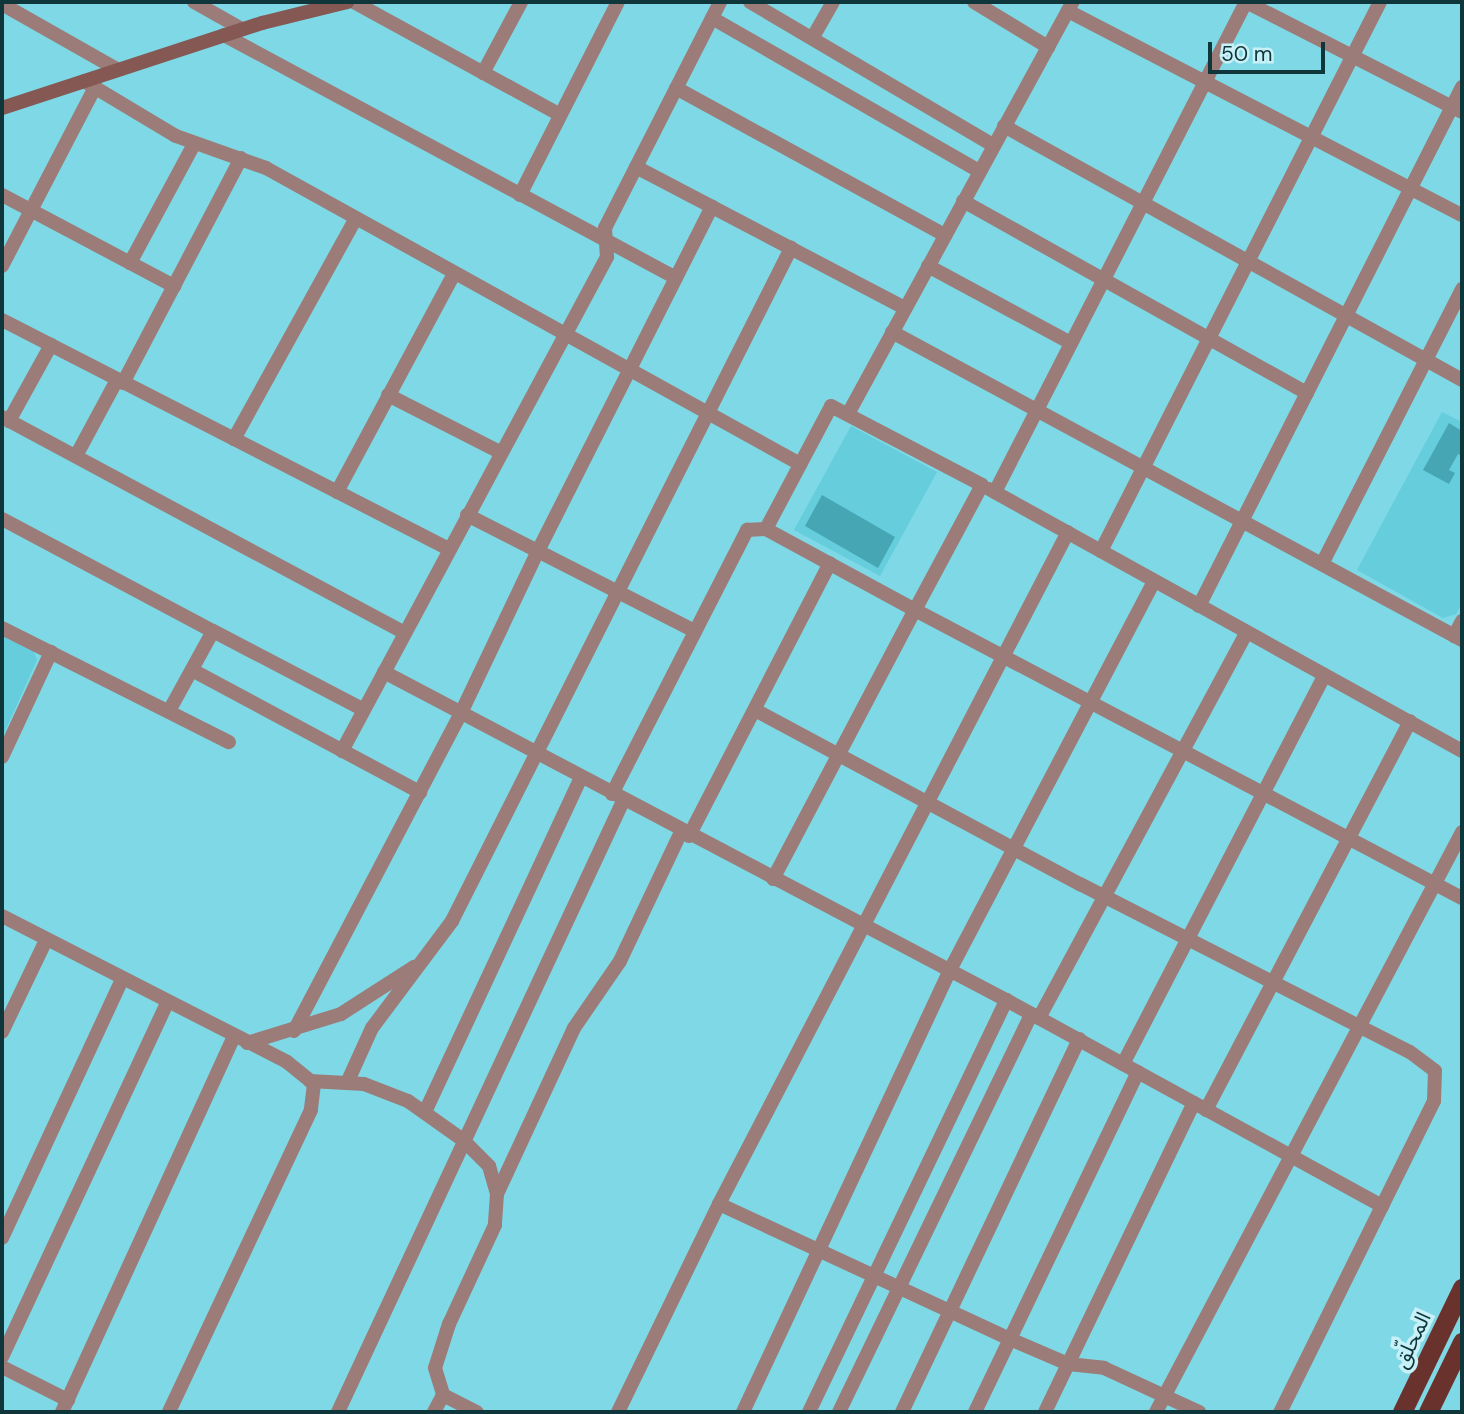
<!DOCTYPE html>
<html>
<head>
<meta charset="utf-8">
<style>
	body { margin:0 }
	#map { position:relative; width:1464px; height:1414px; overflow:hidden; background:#7ed8e5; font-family:"DM Sans","Noto Sans Arabic",sans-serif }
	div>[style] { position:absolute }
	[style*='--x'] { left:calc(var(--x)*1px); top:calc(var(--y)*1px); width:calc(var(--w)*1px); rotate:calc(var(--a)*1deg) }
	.built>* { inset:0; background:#65cddc }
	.building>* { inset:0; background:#47a6b3 }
	.minor>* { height:14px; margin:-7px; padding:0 7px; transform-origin:7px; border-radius:7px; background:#9c7c78 }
	.tertiary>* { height:14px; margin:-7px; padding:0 7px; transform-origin:7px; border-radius:7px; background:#9c7c78 }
	.secondary>* { height:14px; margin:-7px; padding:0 7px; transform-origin:7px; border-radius:7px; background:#855853 }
	.trunk>* { height:19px; margin:-9.5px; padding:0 9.5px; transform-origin:9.5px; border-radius:9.5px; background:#6a322c }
	span { translate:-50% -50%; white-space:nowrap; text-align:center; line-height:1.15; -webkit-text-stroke:7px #c7f1f7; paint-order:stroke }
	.street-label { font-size:21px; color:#0e363b }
	.frame { position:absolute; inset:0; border:4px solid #0e363b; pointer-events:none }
	.scale { position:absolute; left:1208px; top:42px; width:117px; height:32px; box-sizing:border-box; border:4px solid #0e363b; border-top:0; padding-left:9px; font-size:21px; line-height:24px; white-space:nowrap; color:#0e363b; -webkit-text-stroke:5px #c7f1f7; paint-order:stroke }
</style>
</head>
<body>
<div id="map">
	<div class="built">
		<div style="clip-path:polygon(1442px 412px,1462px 422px,1462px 603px,1456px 614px,1443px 618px,1357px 570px)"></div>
		<div style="clip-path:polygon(851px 426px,937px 472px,880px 576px,794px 530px)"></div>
		<div style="clip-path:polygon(2px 633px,33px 648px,37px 660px,2px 738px)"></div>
	</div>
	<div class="building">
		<div style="clip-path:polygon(1449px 423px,1462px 431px,1462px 456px,1458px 454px,1449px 470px,1455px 473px,1449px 484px,1423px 470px)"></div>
		<div style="clip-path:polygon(822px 495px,895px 537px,878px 568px,805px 526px)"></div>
	</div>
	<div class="minor">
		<div style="--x:194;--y:2;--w:55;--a:29.4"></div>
		<div style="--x:354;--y:2;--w:235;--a:28.7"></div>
		<div style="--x:750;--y:2;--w:282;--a:30.5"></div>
		<div style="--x:974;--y:2;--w:87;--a:31.3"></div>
		<div style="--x:1246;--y:2;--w:242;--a:27"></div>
		<div style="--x:2;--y:4;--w:133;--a:29.6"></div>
		<div style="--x:1068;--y:11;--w:444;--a:27.4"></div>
		<div style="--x:712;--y:18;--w:308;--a:29.8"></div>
		<div style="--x:224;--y:35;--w:513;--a:28.26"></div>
		<div style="--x:813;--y:37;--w:40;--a:-60.3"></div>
		<div style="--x:483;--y:73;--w:81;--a:-61.8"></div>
		<div style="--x:84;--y:81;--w:107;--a:30.9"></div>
		<div style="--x:176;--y:136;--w:96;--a:19.6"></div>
		<div style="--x:266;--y:168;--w:611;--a:29"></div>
		<div style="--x:676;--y:88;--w:307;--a:28.7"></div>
		<div style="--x:1004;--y:126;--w:524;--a:29.01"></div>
		<div style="--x:636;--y:167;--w:304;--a:27.7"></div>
		<div style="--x:2;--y:195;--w:195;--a:27.9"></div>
		<div style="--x:520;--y:195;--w:216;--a:-63.1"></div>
		<div style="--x:963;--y:201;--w:394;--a:29.2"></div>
		<div style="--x:130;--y:263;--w:135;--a:-61.7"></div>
		<div style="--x:2;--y:266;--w:202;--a:-62.5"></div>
		<div style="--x:928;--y:266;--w:162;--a:28.3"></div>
		<div style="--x:2;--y:320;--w:502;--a:27.13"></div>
		<div style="--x:892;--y:332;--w:648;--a:28.38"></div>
		<div style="--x:123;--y:383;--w:254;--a:-62.3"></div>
		<div style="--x:388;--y:395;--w:126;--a:27"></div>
		<div style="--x:831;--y:406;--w:170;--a:27.6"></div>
		<div style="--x:982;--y:485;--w:142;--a:118.2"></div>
		<div style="--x:915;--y:610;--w:170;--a:-151.5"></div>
		<div style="--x:766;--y:529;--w:139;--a:-62.1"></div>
		<div style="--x:848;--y:414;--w:469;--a:-61.4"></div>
		<div style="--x:2;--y:417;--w:457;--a:28.2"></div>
		<div style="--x:9;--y:421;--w:87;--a:-61.1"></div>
		<div style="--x:234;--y:439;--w:250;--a:-61.1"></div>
		<div style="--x:76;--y:456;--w:86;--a:-61.7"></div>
		<div style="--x:989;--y:489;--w:541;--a:28.98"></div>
		<div style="--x:337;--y:492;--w:247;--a:-61.8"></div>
		<div style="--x:995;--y:492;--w:551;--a:-62.88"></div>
		<div style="--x:467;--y:515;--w:256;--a:27"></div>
		<div style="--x:2;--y:519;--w:239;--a:28"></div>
		<div style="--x:1101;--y:551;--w:616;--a:-63.06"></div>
		<div style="--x:1322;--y:564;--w:309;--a:-63"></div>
		<div style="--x:1199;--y:606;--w:582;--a:-63.13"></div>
		<div style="--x:2;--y:628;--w:254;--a:26.7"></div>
		<div style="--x:1454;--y:636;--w:17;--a:-62"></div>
		<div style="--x:192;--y:670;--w:259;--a:28.2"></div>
		<div style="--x:384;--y:672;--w:703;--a:27.8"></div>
		<div style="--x:1006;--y:1000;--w:429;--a:28.7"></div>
		<div style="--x:755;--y:710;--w:369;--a:28.2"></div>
		<div style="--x:1080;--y:884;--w:370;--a:27"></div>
		<div style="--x:1410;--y:1052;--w:31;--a:37"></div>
		<div style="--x:1435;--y:1071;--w:30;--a:92"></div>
		<div style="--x:1434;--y:1101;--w:347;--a:116.3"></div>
		<div style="--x:169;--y:711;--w:91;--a:-61.2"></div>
		<div style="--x:213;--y:631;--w:170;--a:27.6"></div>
		<div style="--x:342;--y:751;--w:561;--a:-61.79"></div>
		<div style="--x:607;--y:257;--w:29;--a:-94"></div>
		<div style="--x:605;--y:228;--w:254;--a:-63"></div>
		<div style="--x:2;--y:757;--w:116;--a:-65"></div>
		<div style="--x:612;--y:794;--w:297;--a:-62.9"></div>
		<div style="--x:747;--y:530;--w:19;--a:-3"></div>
		<div style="--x:689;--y:836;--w:307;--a:-62.7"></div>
		<div style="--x:773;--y:879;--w:304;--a:-62.2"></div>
		<div style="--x:915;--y:610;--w:618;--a:27.77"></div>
		<div style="--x:1039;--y:1018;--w:438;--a:-61.7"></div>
		<div style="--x:294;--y:1031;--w:359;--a:-62.3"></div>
		<div style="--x:461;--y:713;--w:179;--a:-64.6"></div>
		<div style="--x:538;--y:551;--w:386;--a:-63.2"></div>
		<div style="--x:2;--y:1032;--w:102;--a:-64.4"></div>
		<div style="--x:247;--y:1043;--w:98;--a:-17.1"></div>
		<div style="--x:341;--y:1014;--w:87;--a:-32.8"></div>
		<div style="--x:1123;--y:1064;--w:438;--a:-62.6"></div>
		<div style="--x:310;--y:1081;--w:54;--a:3.2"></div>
		<div style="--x:364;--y:1084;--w:47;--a:21.1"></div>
		<div style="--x:408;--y:1101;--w:67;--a:35.3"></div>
		<div style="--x:463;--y:1140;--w:37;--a:45"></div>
		<div style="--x:489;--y:1166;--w:29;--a:74"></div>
		<div style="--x:497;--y:1194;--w:31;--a:94"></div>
		<div style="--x:495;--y:1225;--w:109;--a:114.9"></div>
		<div style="--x:449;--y:1324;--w:46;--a:107.7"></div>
		<div style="--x:435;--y:1368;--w:28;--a:73"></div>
		<div style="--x:443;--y:1395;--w:19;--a:118"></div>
		<div style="--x:347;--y:1083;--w:60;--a:-65.6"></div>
		<div style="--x:372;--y:1028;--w:134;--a:-53.2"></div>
		<div style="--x:452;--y:921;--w:754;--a:-63.26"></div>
		<div style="--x:1206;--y:1110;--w:439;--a:-62.3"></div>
		<div style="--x:425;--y:1112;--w:369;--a:-65"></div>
		<div style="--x:497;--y:1194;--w:183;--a:-65.1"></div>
		<div style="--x:574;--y:1028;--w:81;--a:-55.5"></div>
		<div style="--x:620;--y:961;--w:143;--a:-64.7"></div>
		<div style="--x:719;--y:1204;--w:321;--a:24.9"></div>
		<div style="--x:1010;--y:1339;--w:63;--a:23.3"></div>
		<div style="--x:1068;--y:1364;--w:36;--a:6"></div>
		<div style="--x:1104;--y:1368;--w:105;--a:24.9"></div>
		<div style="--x:2;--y:1238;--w:285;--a:-65.1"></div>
		<div style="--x:2;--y:1357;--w:391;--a:-65"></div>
		<div style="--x:2;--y:1367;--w:74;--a:26.6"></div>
		<div style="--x:443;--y:1395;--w:38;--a:27"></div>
		<div style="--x:62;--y:1412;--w:413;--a:-65.4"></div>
		<div style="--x:338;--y:1412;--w:674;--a:-64.99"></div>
		<div style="--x:618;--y:1412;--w:231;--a:-64.1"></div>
		<div style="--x:719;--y:1204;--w:757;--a:-62.56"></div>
		<div style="--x:743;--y:1412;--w:488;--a:-64.9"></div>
		<div style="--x:950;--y:970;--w:439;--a:-62.3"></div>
		<div style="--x:902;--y:1412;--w:413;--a:-64.6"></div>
		<div style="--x:975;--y:1412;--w:377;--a:-64.4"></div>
		<div style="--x:1045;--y:1412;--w:343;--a:-64.3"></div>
		<div style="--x:1156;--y:1412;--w:656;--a:-62.18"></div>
	</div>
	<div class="tertiary">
		<div style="--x:2;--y:916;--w:320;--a:27.1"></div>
		<div style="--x:287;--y:1062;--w:35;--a:39"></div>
		<div style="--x:314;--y:1084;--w:26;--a:97"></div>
		<div style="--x:311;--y:1110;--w:334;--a:115.2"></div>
		<div style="--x:809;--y:1412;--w:457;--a:-64.4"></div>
		<div style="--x:839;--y:1412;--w:442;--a:-64.2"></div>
	</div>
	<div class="secondary">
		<div style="--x:2;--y:108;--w:274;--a:-18.1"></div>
		<div style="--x:262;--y:23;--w:88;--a:-13.9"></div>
	</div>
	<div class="trunk">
		<div style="--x:1402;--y:1412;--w:138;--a:-64.2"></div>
		<div style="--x:1428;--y:1412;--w:78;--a:-64.1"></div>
	</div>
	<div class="street-label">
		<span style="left:1412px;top:1340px;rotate:-64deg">المحلّق</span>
	</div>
	<div class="frame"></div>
	<div class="scale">50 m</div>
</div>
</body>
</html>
